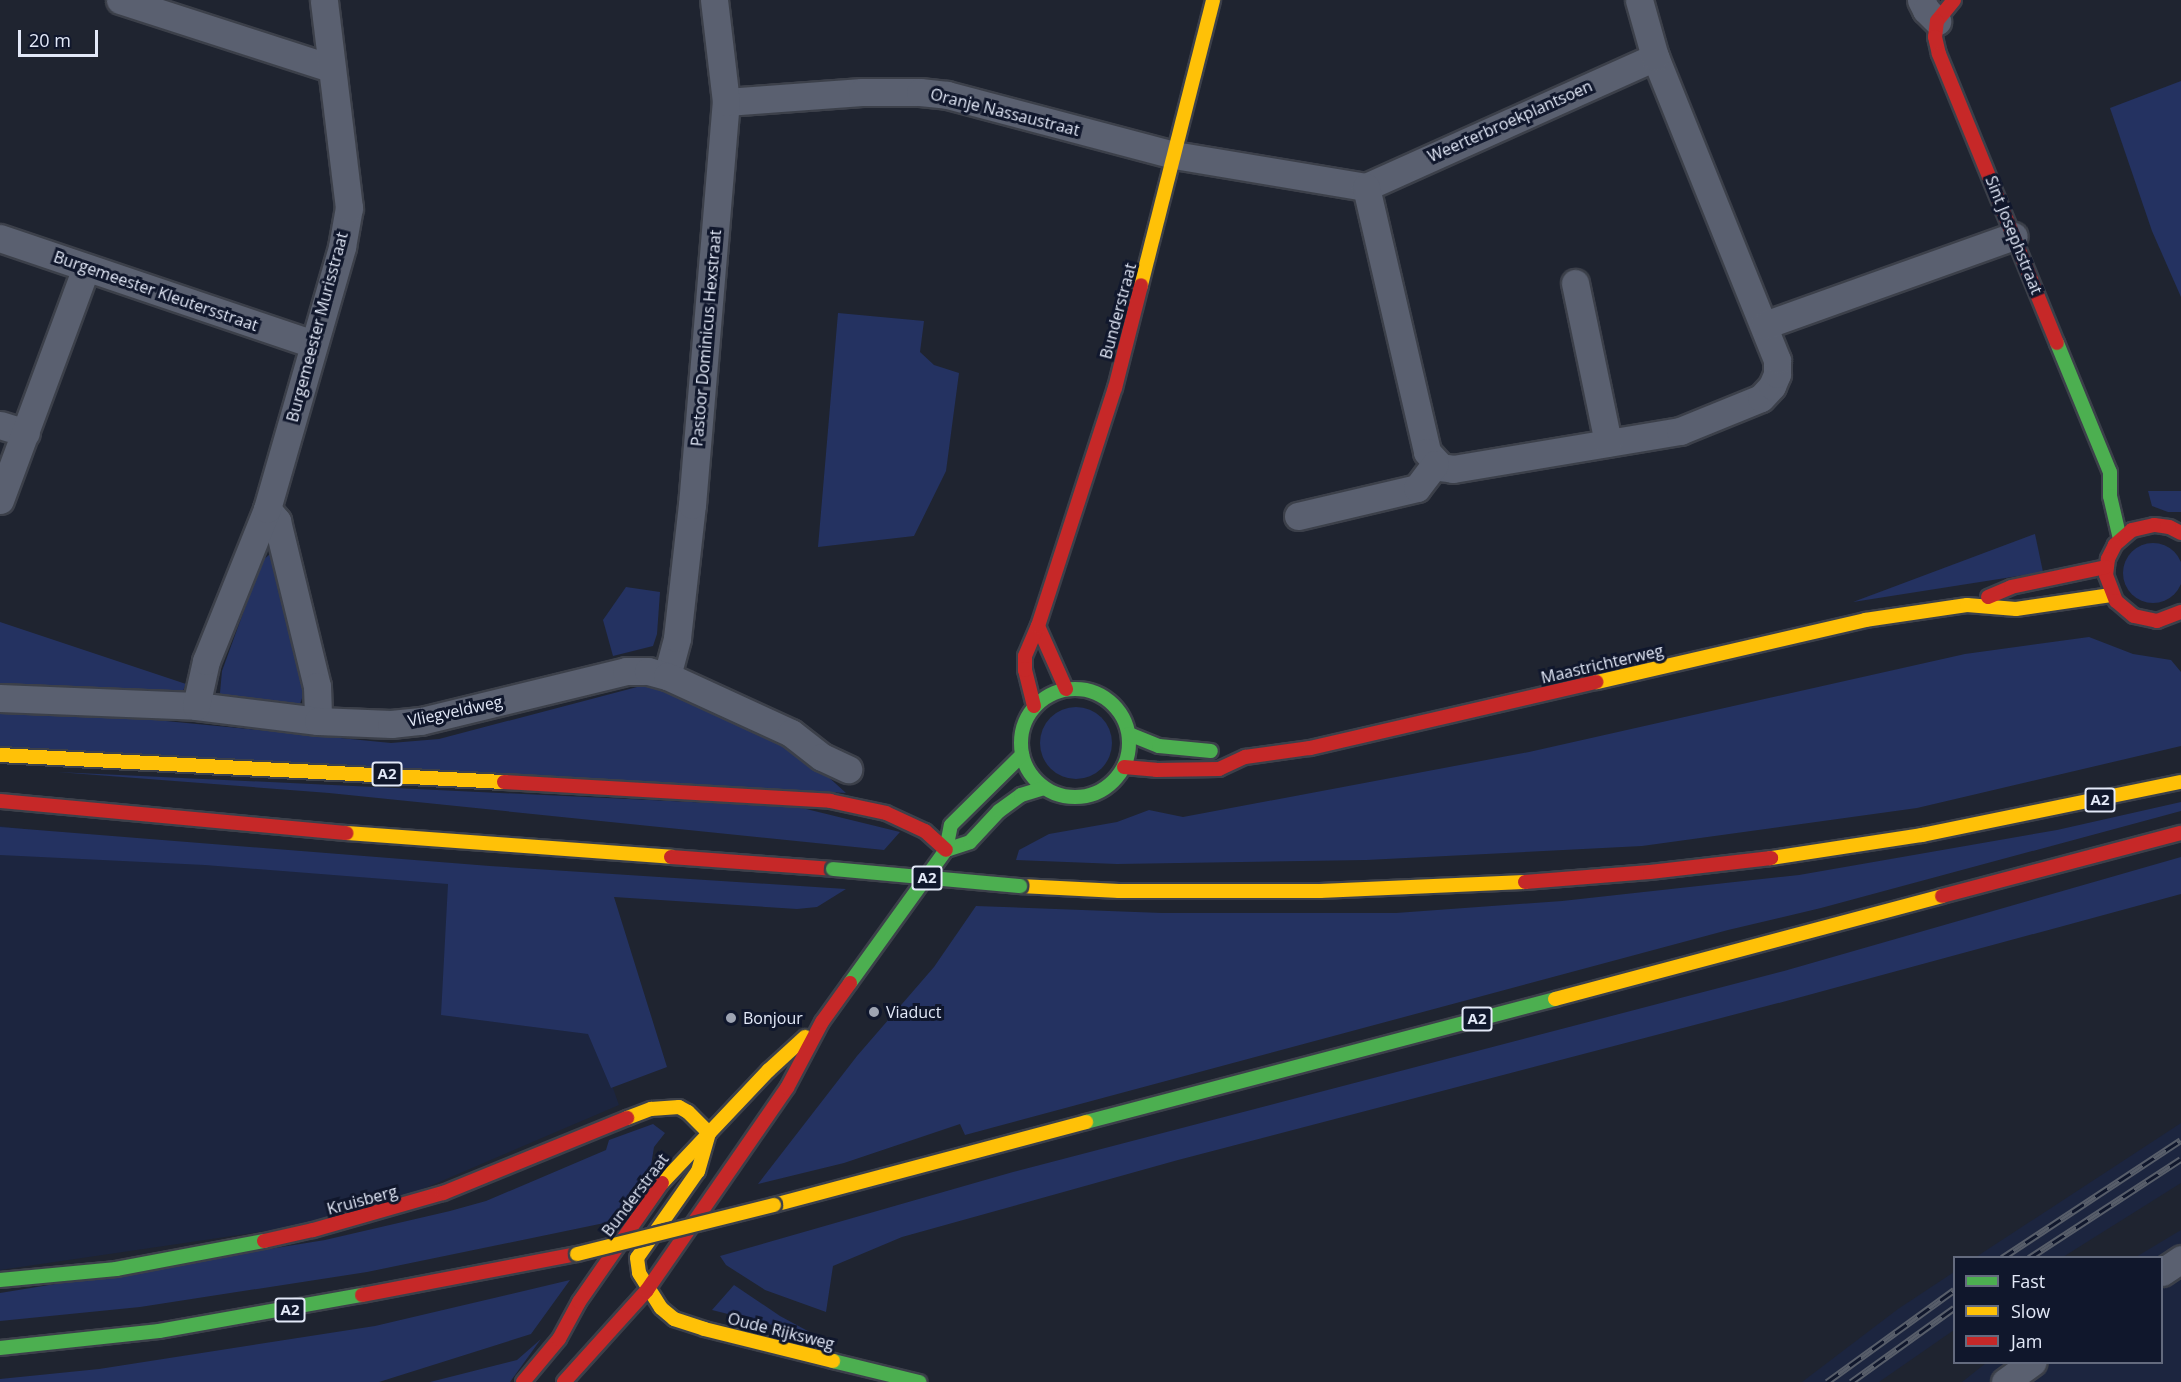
<!DOCTYPE html>
<html>
<head>
<meta charset="utf-8">
<style>
	body { margin:0 }
	#map { position:relative; width:2181px; height:1382px; overflow:hidden; background:#1f2430; font-family:"Open Sans",sans-serif }
	div>[style] { position:absolute }
	[style*='--x'] { left:calc(var(--x)*1px); top:calc(var(--y)*1px); width:calc(var(--w)*1px); rotate:calc(var(--a)*1deg) }
	.built>* { inset:0; background:#1c253f }
	.green>* { inset:0; background:#243261 }
	.round { border-radius:50% }
	.roads { filter:drop-shadow(2px 0 #3c404a) drop-shadow(-2px 0 #3c404a) drop-shadow(0 2px #3c404a) drop-shadow(0 -2px #3c404a) }
	.street>* { height:27px; margin:-13.5px; padding:0 13.5px; transform-origin:13.5px; border-radius:13.5px; background:#5a6070 }
	.fast>* { height:14px; margin:-7px; padding:0 7px; transform-origin:7px; border-radius:7px; background:#4caf50 }
	.fast>.ring { margin:-7px; padding:0; box-sizing:content-box; background:none; border:14px solid #4caf50; border-radius:50% }
	.slow>* { height:14px; margin:-7px; padding:0 7px; transform-origin:7px; border-radius:7px; background:#ffc107 }
	.jam>* { height:14px; margin:-7px; padding:0 7px; transform-origin:7px; border-radius:7px; background:#c62828 }
	.rail>* { height:7px; margin-top:-3.5px; transform-origin:0; background:repeating-linear-gradient(90deg,#10172c 0 14px,#585e6a 0 28px); box-sizing:border-box; border-block:2px solid #585e6a }
	.bridges { filter:drop-shadow(2px 0 #3c404a) drop-shadow(-2px 0 #3c404a) drop-shadow(0 2px #3c404a) drop-shadow(0 -2px #3c404a) }
	.fast-bridge>* { height:14px; margin:-7px; padding:0 7px; transform-origin:7px; border-radius:7px; background:#4caf50 }
	.slow-bridge>* { height:14px; margin:-7px; padding:0 7px; transform-origin:7px; border-radius:7px; background:#ffc107 }
	.dots>* { width:16px; height:16px; translate:-50% -50%; box-sizing:border-box; border:3px solid #10172c; border-radius:50% }
	span { translate:-50% -50%; white-space:nowrap; text-align:center; line-height:1.15; -webkit-text-stroke:6px #10172c; paint-order:stroke }
	.shield-label span { padding:2px 4px; background:#10172c; border:2px solid; border-radius:4px; -webkit-text-stroke-width:0 }
	.shield-label { font-size:15px; color:#e3e9f8; font-weight:700 }
	.street-label { font-size:16px; color:#e3e9f8 }
	.poi-label { font-size:16px; color:#e3e9f8 }
	.left { translate:0 -50%; text-align:left }
	.legend { position:absolute; left:1953px; top:1256px; width:210px; height:108px; box-sizing:border-box; background:#10172c; border:2px solid #646b7e; margin:0; padding:8px 10px; list-style:none; font-size:18px; color:#e3e9f8 }
	.legend li { display:flex; align-items:center; gap:12px; height:30px }
	.legend b { width:30px; border:2px solid #646b7e }
	.scale { position:absolute; left:18px; top:30px; width:80px; height:27px; box-sizing:border-box; border:3px solid #e3e9f8; border-top:0; padding-left:8px; font-size:18px; line-height:21px; white-space:nowrap; color:#e3e9f8; -webkit-text-stroke:4px #10172c; paint-order:stroke }
</style>
</head>
<body>
<div id="map">
	<div class="built">
		<div style="clip-path:polygon(0 826px,83px 836px,463px 867px,578px 989px,619px 1105px,416px 1192px,300px 1226px,0 1270px)"></div>
		<div style="clip-path:polygon(2181px 1123px,2181px 1183px,2063px 1257px,1976px 1257px)"></div>
		<div style="clip-path:polygon(2181px 1230px,2181px 1382px,1962px 1382px,1986px 1363px,2162px 1362px,2162px 1258px,2136px 1257px)"></div>
		<div style="clip-path:polygon(1954px 1272px,1954px 1330px,1879px 1382px,1802px 1382px,1898px 1309px)"></div>
	</div>
	<div class="green">
		<div style="clip-path:polygon(2181px 81px,2181px 297px,2152px 231px,2110px 108px)"></div>
		<div style="clip-path:polygon(838px 313px,924px 321px,920px 352px,934px 365px,959px 373px,946px 471px,914px 536px,818px 547px)"></div>
		<div style="clip-path:polygon(2148px 491px,2181px 491px,2181px 512px,2168px 512px,2152px 506px)"></div>
		<div style="clip-path:polygon(2035px 534px,2043px 572px,1853px 602px)"></div>
		<div class="round" style="left:2123px;top:543px;width:60px;height:60px"></div>
		<div style="clip-path:polygon(270px 554px,306px 687px,300px 704px,269px 707px,229px 703px,220px 693px,222px 671px,262px 561px)"></div>
		<div style="clip-path:polygon(626px 587px,660px 592px,657px 634px,653px 646px,613px 656px,603px 620px)"></div>
		<div style="clip-path:polygon(0 622px,186px 684px,182px 693px,0 683px)"></div>
		<div style="clip-path:polygon(2089px 637px,2133px 654px,2171px 660px,2181px 672px,2181px 746px,1917px 808px,1642px 846px,1366px 860px,1117px 864px,1016px 860px,1019px 850px,1049px 834px,1117px 822px,1149px 810px,1183px 817px,1529px 752px,1965px 654px)"></div>
		<div style="clip-path:polygon(656px 682px,803px 754px,846px 793px,0 747px,0 710px,135px 718px,391px 743px,439px 739px)"></div>
		<div class="round" style="left:1040px;top:707px;width:72px;height:72px"></div>
		<div style="clip-path:polygon(57px 772px,798px 807px,900px 832px,884px 850px,329px 793px)"></div>
		<div style="clip-path:polygon(2181px 802px,2181px 811px,1821px 908px,1728px 930px,965px 1135px,960px 1124px,844px 1163px,758px 1184px,857px 1056px,934px 967px,976px 906px,1162px 913px,1396px 913px,1562px 901px,1799px 875px,2057px 830px)"></div>
		<div style="clip-path:polygon(0 827px,490px 866px,846px 889px,817px 907px,797px 909px,614px 897px,667px 1067px,611px 1088px,588px 1034px,441px 1015px,448px 884px,205px 865px,0 855px)"></div>
		<div style="clip-path:polygon(2181px 857px,2181px 894px,1790px 1000px,1178px 1160px,902px 1237px,833px 1266px,826px 1312px,765px 1290px,726px 1265px,720px 1256px,1013px 1172px,1784px 971px)"></div>
		<div style="clip-path:polygon(653px 1124px,665px 1133px,654px 1147px,650px 1172px,614px 1221px,367px 1272px,140px 1307px,0 1321px,0 1293px,325px 1240px,450px 1211px,486px 1201px,606px 1150px,609px 1140px)"></div>
		<div style="clip-path:polygon(570px 1280px,531px 1334px,379px 1382px,0 1382px,0 1379px,99px 1369px,375px 1326px)"></div>
		<div style="clip-path:polygon(734px 1285px,780px 1316px,817px 1336px,712px 1310px)"></div>
		<div style="clip-path:polygon(541px 1339px,510px 1382px,430px 1382px,517px 1360px)"></div>
	</div>
	<div class="roads">
		<div class="street">
			<div style="--x:120;--y:0;--w:222;--a:17.9"></div>
			<div style="--x:1921;--y:0;--w:11;--a:63"></div>
			<div style="--x:1926;--y:10;--w:16;--a:45"></div>
			<div style="--x:726;--y:102;--w:136;--a:-4.2"></div>
			<div style="--x:862;--y:92;--w:58;--a:0"></div>
			<div style="--x:920;--y:92;--w:27;--a:6"></div>
			<div style="--x:947;--y:95;--w:235;--a:14.8"></div>
			<div style="--x:1174;--y:155;--w:195;--a:9.5"></div>
			<div style="--x:1366;--y:187;--w:317;--a:-24.2"></div>
			<div style="--x:1366;--y:187;--w:272;--a:77"></div>
			<div style="--x:1427;--y:452;--w:21;--a:47"></div>
			<div style="--x:1441;--y:467;--w:12;--a:9"></div>
			<div style="--x:1453;--y:469;--w:230;--a:-9.5"></div>
			<div style="--x:1680;--y:431;--w:87;--a:-22.2"></div>
			<div style="--x:1761;--y:398;--w:16;--a:-47"></div>
			<div style="--x:1772;--y:386;--w:13;--a:-67"></div>
			<div style="--x:1777;--y:374;--w:14;--a:-90"></div>
			<div style="--x:1777;--y:360;--w:327;--a:-111.9"></div>
			<div style="--x:1655;--y:57;--w:59;--a:-105.7"></div>
			<div style="--x:0;--y:238;--w:330;--a:18.7"></div>
			<div style="--x:1575;--y:283;--w:163;--a:78.3"></div>
			<div style="--x:1765;--y:325;--w:264;--a:-19.7"></div>
			<div style="--x:0;--y:425;--w:27;--a:17"></div>
			<div style="--x:0;--y:500;--w:247;--a:-69.7"></div>
			<div style="--x:267;--y:509;--w:16;--a:50"></div>
			<div style="--x:277;--y:521;--w:170;--a:76.4"></div>
			<div style="--x:317;--y:686;--w:35;--a:88"></div>
			<div style="--x:1298;--y:516;--w:122;--a:-13.2"></div>
			<div style="--x:1417;--y:488;--w:30;--a:-53"></div>
			<div style="--x:667;--y:676;--w:39;--a:-75"></div>
			<div style="--x:677;--y:638;--w:134;--a:-83.6"></div>
			<div style="--x:692;--y:505;--w:404;--a:-85.2"></div>
			<div style="--x:726;--y:102;--w:103;--a:-96.7"></div>
			<div style="--x:0;--y:698;--w:196;--a:2.3"></div>
			<div style="--x:196;--y:706;--w:123;--a:7"></div>
			<div style="--x:318;--y:721;--w:73;--a:2.4"></div>
			<div style="--x:391;--y:724;--w:30;--a:-6"></div>
			<div style="--x:421;--y:721;--w:211;--a:-13.7"></div>
			<div style="--x:626;--y:671;--w:22;--a:0"></div>
			<div style="--x:648;--y:671;--w:20;--a:15"></div>
			<div style="--x:667;--y:676;--w:136;--a:24.7"></div>
			<div style="--x:791;--y:733;--w:39;--a:38"></div>
			<div style="--x:822;--y:757;--w:29;--a:25"></div>
			<div style="--x:196;--y:706;--w:46;--a:-77.5"></div>
			<div style="--x:206;--y:661;--w:164;--a:-68.1"></div>
			<div style="--x:267;--y:509;--w:273;--a:-74"></div>
			<div style="--x:342;--y:247;--w:40;--a:-80"></div>
			<div style="--x:349;--y:208;--w:209;--a:-96.9"></div>
			<div style="--x:2162;--y:1272;--w:23;--a:-34"></div>
			<div style="--x:2005;--y:1382;--w:34;--a:-36"></div>
		</div>
		<div class="fast">
			<div style="--x:2057;--y:343;--w:139;--a:67.7"></div>
			<div style="--x:2110;--y:472;--w:24;--a:90"></div>
			<div style="--x:2110;--y:496;--w:44;--a:76.9"></div>
			<div class="ring" style="left:1021px;top:689px;width:94px;height:94px"></div>
			<div style="--x:1129;--y:734;--w:32;--a:22"></div>
			<div style="--x:1159;--y:746;--w:52;--a:5.5"></div>
			<div style="--x:946;--y:850;--w:25;--a:-18"></div>
			<div style="--x:970;--y:842;--w:42;--a:-46.9"></div>
			<div style="--x:999;--y:811;--w:27;--a:-36"></div>
			<div style="--x:1021;--y:795;--w:24;--a:-17"></div>
			<div style="--x:850;--y:983;--w:164;--a:-54.2"></div>
			<div style="--x:946;--y:850;--w:25;--a:-79"></div>
			<div style="--x:951;--y:825;--w:100;--a:-44.6"></div>
			<div style="--x:1086;--y:1122;--w:485;--a:-14.7"></div>
			<div style="--x:0;--y:1280;--w:117;--a:-5.4"></div>
			<div style="--x:116;--y:1269;--w:151;--a:-10.7"></div>
			<div style="--x:0;--y:1348;--w:160;--a:-6.1"></div>
			<div style="--x:159;--y:1331;--w:206;--a:-10.1"></div>
			<div style="--x:833;--y:1361;--w:89;--a:13.7"></div>
		</div>
		<div class="slow">
			<div style="--x:1141;--y:285;--w:294;--a:-75.8"></div>
			<div style="--x:1597;--y:682;--w:275;--a:-13"></div>
			<div style="--x:1865;--y:620;--w:103;--a:-8.4"></div>
			<div style="--x:1967;--y:605;--w:49;--a:4.7"></div>
			<div style="--x:2016;--y:609;--w:96;--a:-8.4"></div>
			<div style="--x:0;--y:755;--w:505;--a:3.07"></div>
			<div style="--x:347;--y:833;--w:325;--a:4.2"></div>
			<div style="--x:1771;--y:858;--w:153;--a:-8.7"></div>
			<div style="--x:1922;--y:835;--w:264;--a:-11.6"></div>
			<div style="--x:1020;--y:886;--w:99;--a:2.9"></div>
			<div style="--x:1119;--y:891;--w:201;--a:0"></div>
			<div style="--x:1320;--y:891;--w:205;--a:-2.5"></div>
			<div style="--x:1555;--y:999;--w:400;--a:-14.9"></div>
			<div style="--x:627;--y:1118;--w:26;--a:-21"></div>
			<div style="--x:651;--y:1109;--w:28;--a:-4"></div>
			<div style="--x:679;--y:1107;--w:10;--a:29"></div>
			<div style="--x:688;--y:1112;--w:30;--a:45"></div>
			<div style="--x:709;--y:1133;--w:40;--a:106"></div>
			<div style="--x:698;--y:1171;--w:106;--a:125"></div>
			<div style="--x:637;--y:1258;--w:15;--a:82"></div>
			<div style="--x:639;--y:1273;--w:41;--a:57.8"></div>
			<div style="--x:661;--y:1308;--w:17;--a:40"></div>
			<div style="--x:674;--y:1319;--w:32;--a:18"></div>
			<div style="--x:704;--y:1329;--w:133;--a:13.9"></div>
			<div style="--x:662;--y:1183;--w:156;--a:-46.6"></div>
			<div style="--x:769;--y:1070;--w:49;--a:-42.5"></div>
			<div style="--x:774;--y:1205;--w:323;--a:-14.9"></div>
		</div>
		<div class="jam">
			<div style="--x:1954;--y:0;--w:27;--a:129"></div>
			<div style="--x:1937;--y:21;--w:16;--a:97"></div>
			<div style="--x:1935;--y:37;--w:17;--a:77"></div>
			<div style="--x:1939;--y:54;--w:312;--a:67.8"></div>
			<div style="--x:2181;--y:533;--w:13;--a:-153"></div>
			<div style="--x:2169;--y:527;--w:15;--a:-172"></div>
			<div style="--x:2154;--y:525;--w:23;--a:167"></div>
			<div style="--x:2132;--y:530;--w:23;--a:139"></div>
			<div style="--x:2115;--y:545;--w:16;--a:117"></div>
			<div style="--x:2108;--y:559;--w:16;--a:97"></div>
			<div style="--x:2106;--y:575;--w:28;--a:69"></div>
			<div style="--x:2116;--y:601;--w:23;--a:40"></div>
			<div style="--x:2134;--y:616;--w:24;--a:12"></div>
			<div style="--x:2157;--y:621;--w:26;--a:-21"></div>
			<div style="--x:1988;--y:597;--w:25;--a:-23"></div>
			<div style="--x:2011;--y:587;--w:97;--a:-11.9"></div>
			<div style="--x:1038;--y:626;--w:69;--a:66"></div>
			<div style="--x:1034;--y:706;--w:37;--a:-104"></div>
			<div style="--x:1025;--y:670;--w:14;--a:-90"></div>
			<div style="--x:1025;--y:656;--w:33;--a:-67"></div>
			<div style="--x:1038;--y:626;--w:250;--a:-72.1"></div>
			<div style="--x:1115;--y:388;--w:106;--a:-75.8"></div>
			<div style="--x:1124;--y:767;--w:32;--a:5"></div>
			<div style="--x:1156;--y:770;--w:63;--a:-0.9"></div>
			<div style="--x:1219;--y:769;--w:29;--a:-25"></div>
			<div style="--x:1245;--y:757;--w:66;--a:-7.9"></div>
			<div style="--x:1310;--y:748;--w:294;--a:-13"></div>
			<div style="--x:504;--y:782;--w:327;--a:3.3"></div>
			<div style="--x:830;--y:801;--w:57;--a:12.1"></div>
			<div style="--x:886;--y:813;--w:43;--a:24.8"></div>
			<div style="--x:925;--y:831;--w:28;--a:42"></div>
			<div style="--x:0;--y:801;--w:348;--a:5.3"></div>
			<div style="--x:671;--y:857;--w:162;--a:4.2"></div>
			<div style="--x:1525;--y:882;--w:125;--a:-4.6"></div>
			<div style="--x:1650;--y:872;--w:122;--a:-6.6"></div>
			<div style="--x:1942;--y:896;--w:247;--a:-14.8"></div>
			<div style="--x:264;--y:1241;--w:50;--a:-12.7"></div>
			<div style="--x:313;--y:1230;--w:135;--a:-15.9"></div>
			<div style="--x:443;--y:1193;--w:199;--a:-22.2"></div>
			<div style="--x:362;--y:1295;--w:219;--a:-10.8"></div>
			<div style="--x:523;--y:1382;--w:56;--a:-50.1"></div>
			<div style="--x:559;--y:1339;--w:42;--a:-61.6"></div>
			<div style="--x:579;--y:1302;--w:145;--a:-55.1"></div>
			<div style="--x:564;--y:1382;--w:124;--a:-47.9"></div>
			<div style="--x:647;--y:1290;--w:246;--a:-55.3"></div>
			<div style="--x:787;--y:1088;--w:75;--a:-62.1"></div>
			<div style="--x:822;--y:1022;--w:48;--a:-54.3"></div>
		</div>
	</div>
	<div class="rail">
		<div style="--x:2002;--y:1258;--w:214;--a:-33.4"></div>
		<div style="--x:2029;--y:1258;--w:181;--a:-33.1"></div>
		<div style="--x:1827;--y:1382;--w:157;--a:-35.9"></div>
		<div style="--x:1851;--y:1382;--w:127;--a:-35.7"></div>
	</div>
	<div class="bridges">
		<div class="fast-bridge">
			<div style="--x:833;--y:869;--w:188;--a:5.2"></div>
		</div>
		<div class="slow-bridge">
			<div style="--x:577;--y:1254;--w:203;--a:-14"></div>
		</div>
	</div>
	<div class="dots">
		<div style="left:874px;top:1012px;background:#9ea4b2"></div>
		<div style="left:731px;top:1018px;background:#9ea4b2"></div>
	</div>
	<div class="shield-label">
		<span style="left:387px;top:774px">A2</span>
		<span style="left:2100px;top:800px">A2</span>
		<span style="left:927px;top:878px">A2</span>
		<span style="left:1477px;top:1019px">A2</span>
		<span style="left:290px;top:1310px">A2</span>
	</div>
	<div class="street-label">
		<span style="left:1005px;top:112px;rotate:14deg">Oranje Nassaustraat</span>
		<span style="left:1510px;top:121px;rotate:-24deg">Weerterbroekplantsoen</span>
		<span style="left:2014px;top:235px;rotate:68deg">Sint Josephstraat</span>
		<span style="left:156px;top:291px;rotate:19deg">Burgemeester Kleutersstraat</span>
		<span style="left:1118px;top:311px;rotate:-75deg">Bunderstraat</span>
		<span style="left:317px;top:327px;rotate:-75deg">Burgemeester Murisstraat</span>
		<span style="left:706px;top:338px;rotate:-85deg">Pastoor Dominicus Hexstraat</span>
		<span style="left:1602px;top:664px;rotate:-13deg">Maastrichterweg</span>
		<span style="left:455px;top:711px;rotate:-12deg">Vliegveldweg</span>
		<span style="left:635px;top:1195px;rotate:-53deg">Bunderstraat</span>
		<span style="left:362px;top:1200px;rotate:-15deg">Kruisberg</span>
		<span style="left:781px;top:1331px;rotate:14deg">Oude Rijksweg</span>
	</div>
	<div class="poi-label">
		<span class="left" style="left:886px;top:1012px">Viaduct</span>
		<span class="left" style="left:743px;top:1018px">Bonjour</span>
	</div>
	<ul class="legend">
	<li><b style="height:8px;background:#4caf50"></b>Fast</li>
	<li><b style="height:8px;background:#ffc107"></b>Slow</li>
	<li><b style="height:8px;background:#c62828"></b>Jam</li>
	</ul>
	<div class="scale">20 m</div>
</div>
</body>
</html>
